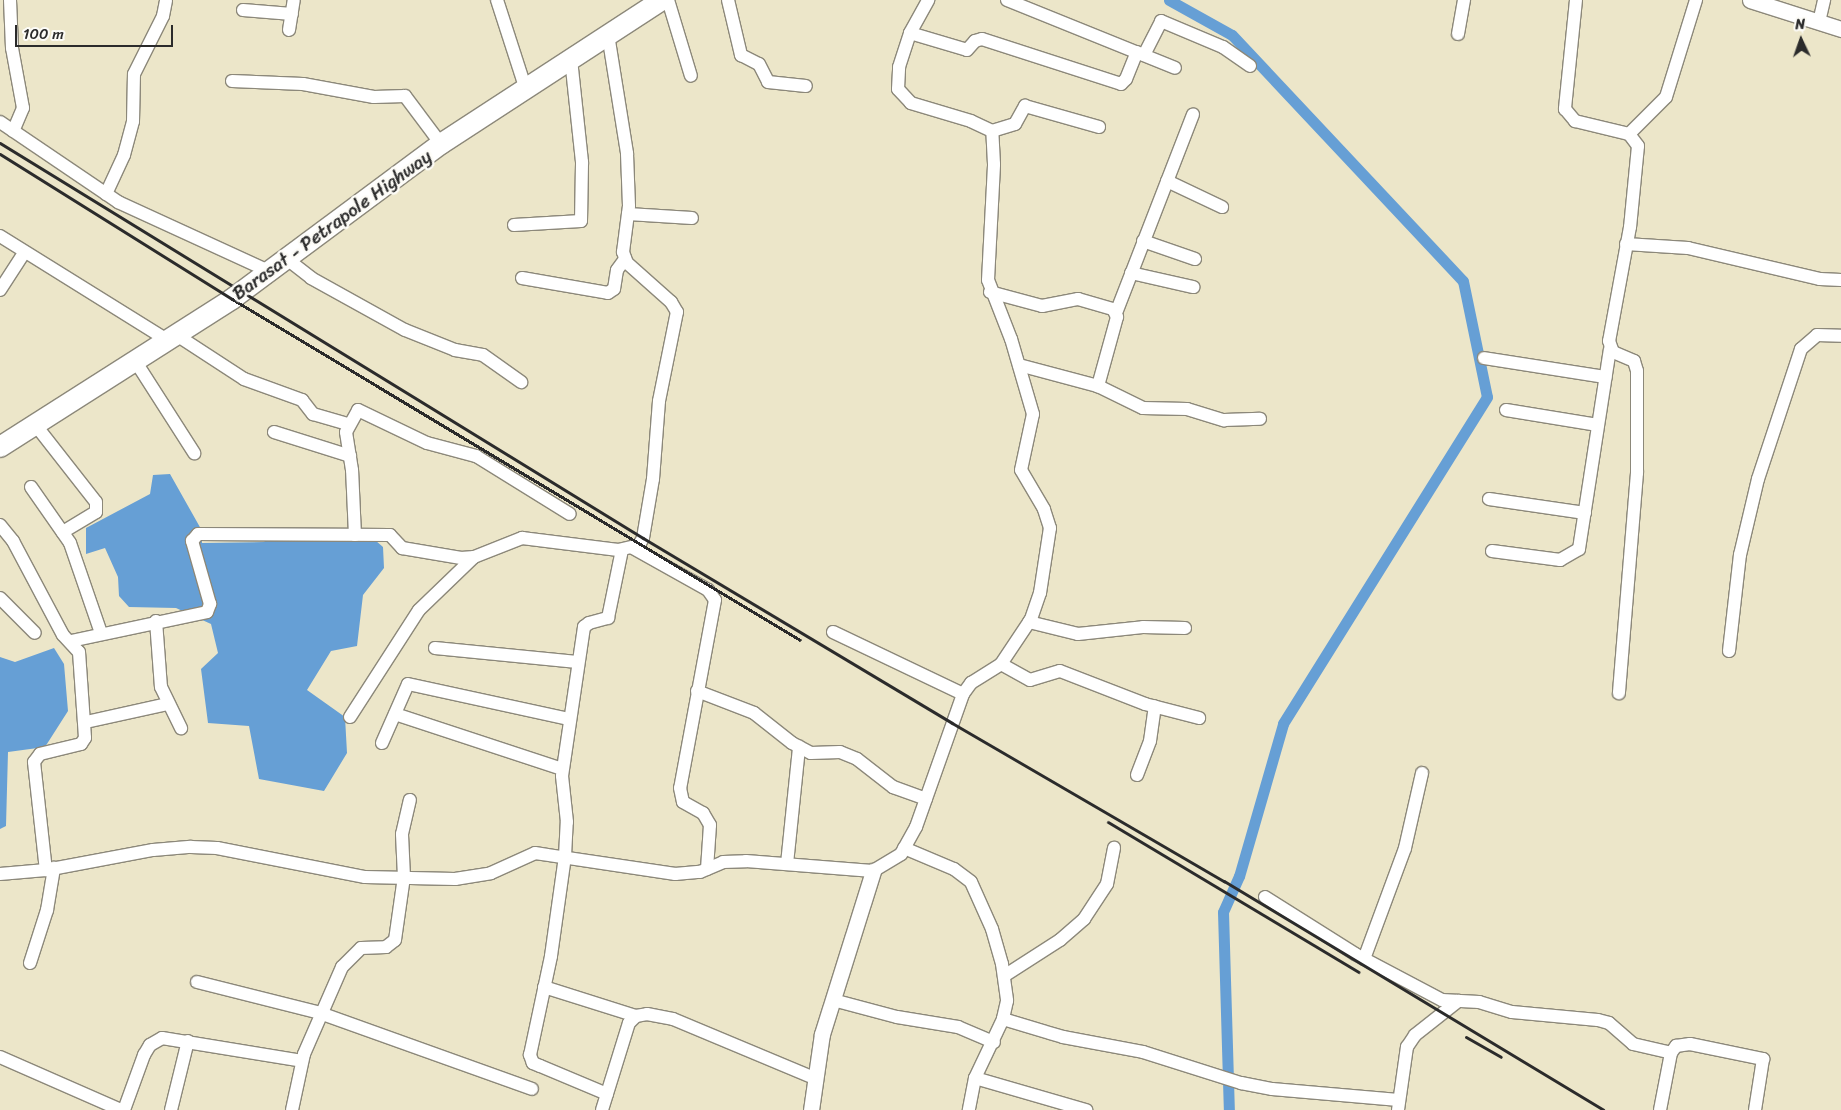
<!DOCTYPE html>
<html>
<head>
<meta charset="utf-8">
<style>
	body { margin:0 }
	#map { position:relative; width:1841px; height:1110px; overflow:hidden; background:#ece6c9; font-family:Sriracha,sans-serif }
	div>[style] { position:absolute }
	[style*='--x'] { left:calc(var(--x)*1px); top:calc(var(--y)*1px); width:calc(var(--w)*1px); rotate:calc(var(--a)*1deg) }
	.water>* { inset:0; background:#669fd5 }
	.canal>* { height:11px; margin:-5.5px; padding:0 5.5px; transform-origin:5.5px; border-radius:5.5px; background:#669fd5 }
	.roads { filter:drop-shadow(1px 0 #8c887a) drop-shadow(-1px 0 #8c887a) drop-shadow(0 1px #8c887a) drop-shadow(0 -1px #8c887a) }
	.minor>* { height:12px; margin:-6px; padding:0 6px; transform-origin:6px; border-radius:6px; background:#fff }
	.tertiary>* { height:15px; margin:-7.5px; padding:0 7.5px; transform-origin:7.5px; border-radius:7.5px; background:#fff }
	.trunk>* { height:20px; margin:-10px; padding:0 10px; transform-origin:10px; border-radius:10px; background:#fff }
	.rail>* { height:3px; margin:-1.5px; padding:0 1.5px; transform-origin:1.5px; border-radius:1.5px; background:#2b2b2b }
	span { translate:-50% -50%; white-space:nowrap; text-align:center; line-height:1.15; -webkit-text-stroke:5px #fdfcf7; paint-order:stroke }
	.street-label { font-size:19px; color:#2b2b2b }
	.north { position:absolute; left:1776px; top:15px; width:50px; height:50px; -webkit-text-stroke:4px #fdfcf7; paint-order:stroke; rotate:357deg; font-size:14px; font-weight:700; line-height:20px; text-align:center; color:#2b2b2b }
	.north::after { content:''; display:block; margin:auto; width:18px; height:22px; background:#2b2b2b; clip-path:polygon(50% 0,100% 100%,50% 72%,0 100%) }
	.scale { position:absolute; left:15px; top:25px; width:158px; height:22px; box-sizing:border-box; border:2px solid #2b2b2b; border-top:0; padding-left:6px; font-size:15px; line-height:18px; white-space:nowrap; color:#2b2b2b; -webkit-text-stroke:4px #fdfcf7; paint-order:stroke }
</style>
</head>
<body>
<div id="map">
	<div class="water">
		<div style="clip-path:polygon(170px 474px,201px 529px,202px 543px,264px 542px,274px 532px,368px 534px,383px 547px,384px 568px,363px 595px,357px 646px,331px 651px,307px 690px,345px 717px,347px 753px,324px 791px,259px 779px,249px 726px,208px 723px,201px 669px,218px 653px,211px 624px,176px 608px,129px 607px,119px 596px,118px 577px,105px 548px,86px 554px,86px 528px,150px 494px,153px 475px)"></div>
		<div style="clip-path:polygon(54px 648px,64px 664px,68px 711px,45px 747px,8px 752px,6px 826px,0 829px,0 657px,15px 662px)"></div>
	</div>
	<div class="canal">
		<div style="--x:1169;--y:0;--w:72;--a:29.1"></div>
		<div style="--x:1232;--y:35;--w:337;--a:46.8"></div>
		<div style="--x:1463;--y:281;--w:118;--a:78.3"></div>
		<div style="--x:1487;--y:397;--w:385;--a:122"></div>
		<div style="--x:1283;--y:724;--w:158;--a:106.1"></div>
		<div style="--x:1239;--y:876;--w:39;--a:114"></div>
		<div style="--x:1223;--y:912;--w:198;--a:88.3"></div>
	</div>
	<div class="roads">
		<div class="minor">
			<div style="--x:10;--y:0;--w:48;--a:87.6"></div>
			<div style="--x:12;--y:48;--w:61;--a:79.6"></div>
			<div style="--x:23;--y:108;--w:25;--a:113"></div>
			<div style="--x:497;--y:0;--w:95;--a:72.1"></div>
			<div style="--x:668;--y:0;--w:79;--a:73.2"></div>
			<div style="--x:728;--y:0;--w:57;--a:76.7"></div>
			<div style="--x:741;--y:55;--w:20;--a:27"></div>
			<div style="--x:759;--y:64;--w:20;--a:63"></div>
			<div style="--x:768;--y:82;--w:38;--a:6"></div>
			<div style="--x:1007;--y:0;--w:181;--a:22"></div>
			<div style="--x:1576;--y:0;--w:110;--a:95.8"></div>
			<div style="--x:1565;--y:109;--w:16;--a:50"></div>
			<div style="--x:1575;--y:121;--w:56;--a:13.5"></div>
			<div style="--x:1629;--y:134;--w:15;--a:53"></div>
			<div style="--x:1638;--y:146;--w:81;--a:95.6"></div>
			<div style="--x:1630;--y:227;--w:116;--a:100.4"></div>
			<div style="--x:1609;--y:341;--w:12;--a:70"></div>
			<div style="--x:1613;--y:352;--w:23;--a:23"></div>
			<div style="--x:1634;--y:361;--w:10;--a:73"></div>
			<div style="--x:1637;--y:371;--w:102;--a:90"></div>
			<div style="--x:1637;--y:473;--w:221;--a:94.7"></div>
			<div style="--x:243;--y:10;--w:49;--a:4.7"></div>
			<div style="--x:1819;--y:22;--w:23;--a:-77"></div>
			<div style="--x:289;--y:30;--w:30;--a:-81"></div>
			<div style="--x:910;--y:33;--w:59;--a:16.6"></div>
			<div style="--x:967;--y:50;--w:12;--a:-48"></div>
			<div style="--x:975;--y:41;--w:7;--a:-16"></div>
			<div style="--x:982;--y:39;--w:146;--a:17.9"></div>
			<div style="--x:1121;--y:84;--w:7;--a:-45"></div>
			<div style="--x:1126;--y:79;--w:29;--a:-68"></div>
			<div style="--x:1458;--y:34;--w:35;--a:-80"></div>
			<div style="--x:1144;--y:55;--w:38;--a:-63"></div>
			<div style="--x:1161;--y:21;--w:67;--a:22.8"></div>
			<div style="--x:1223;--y:47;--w:33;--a:35"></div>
			<div style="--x:232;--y:81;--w:71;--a:2.4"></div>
			<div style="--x:303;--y:84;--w:72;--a:10.4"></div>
			<div style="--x:374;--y:97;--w:31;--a:-2"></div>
			<div style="--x:405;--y:96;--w:60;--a:53.1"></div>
			<div style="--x:0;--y:122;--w:143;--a:34.1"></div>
			<div style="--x:118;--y:202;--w:168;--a:24.6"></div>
			<div style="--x:992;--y:131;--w:24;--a:-17"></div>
			<div style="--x:1015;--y:124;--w:21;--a:-61"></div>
			<div style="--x:1025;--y:106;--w:77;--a:15.8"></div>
			<div style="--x:1629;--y:134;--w:52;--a:-45"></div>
			<div style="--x:1666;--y:97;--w:102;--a:-72.8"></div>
			<div style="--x:1167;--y:181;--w:61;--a:25.3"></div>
			<div style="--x:106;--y:194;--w:43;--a:-65.2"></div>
			<div style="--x:124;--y:155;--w:35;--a:-75"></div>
			<div style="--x:133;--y:121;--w:47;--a:-88.8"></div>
			<div style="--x:134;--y:74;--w:65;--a:-63.4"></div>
			<div style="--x:163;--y:16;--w:16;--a:-79"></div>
			<div style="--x:628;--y:214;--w:64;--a:3.6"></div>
			<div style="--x:514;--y:225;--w:67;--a:-3.4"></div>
			<div style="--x:581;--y:221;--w:59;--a:-89"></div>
			<div style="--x:582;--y:162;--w:104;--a:-96.1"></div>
			<div style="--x:0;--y:236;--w:197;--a:31.9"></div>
			<div style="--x:1143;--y:241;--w:55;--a:19.1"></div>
			<div style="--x:1626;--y:244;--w:62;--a:3.7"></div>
			<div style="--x:1688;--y:248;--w:136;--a:13.2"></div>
			<div style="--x:1820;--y:279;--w:21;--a:3"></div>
			<div style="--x:287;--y:259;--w:31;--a:38"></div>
			<div style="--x:311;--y:278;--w:107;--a:29"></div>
			<div style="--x:405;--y:330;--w:54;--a:21.8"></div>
			<div style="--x:455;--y:350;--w:28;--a:10"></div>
			<div style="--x:483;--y:355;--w:47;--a:35.4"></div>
			<div style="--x:1131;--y:273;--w:64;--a:12.7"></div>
			<div style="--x:522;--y:278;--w:87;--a:9.9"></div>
			<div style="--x:608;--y:293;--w:7;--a:-34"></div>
			<div style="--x:614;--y:289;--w:19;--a:-81"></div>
			<div style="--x:617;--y:270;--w:14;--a:-54"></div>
			<div style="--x:0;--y:290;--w:44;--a:-57"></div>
			<div style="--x:990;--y:292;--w:54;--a:15.1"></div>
			<div style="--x:1042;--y:306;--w:37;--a:-11"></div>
			<div style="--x:1078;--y:299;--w:36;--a:16"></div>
			<div style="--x:1113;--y:309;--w:9;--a:63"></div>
			<div style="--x:1117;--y:317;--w:72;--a:105.4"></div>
			<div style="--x:1116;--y:313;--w:213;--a:-68.8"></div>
			<div style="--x:175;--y:334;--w:82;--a:33.1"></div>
			<div style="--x:244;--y:379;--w:62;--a:19.9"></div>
			<div style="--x:302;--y:400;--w:18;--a:52"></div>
			<div style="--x:313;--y:414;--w:36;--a:16"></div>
			<div style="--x:1484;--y:358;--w:123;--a:8.9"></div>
			<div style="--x:134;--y:359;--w:112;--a:57.4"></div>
			<div style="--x:1019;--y:365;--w:82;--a:14.9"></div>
			<div style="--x:1098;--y:386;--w:50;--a:26.1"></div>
			<div style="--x:1143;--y:408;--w:44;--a:1.3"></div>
			<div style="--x:1187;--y:409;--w:39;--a:17"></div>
			<div style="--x:1224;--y:420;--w:36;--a:-2"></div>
			<div style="--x:1506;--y:410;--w:93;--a:9.3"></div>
			<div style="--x:34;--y:423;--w:100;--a:51.9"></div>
			<div style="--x:96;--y:502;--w:10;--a:90"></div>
			<div style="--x:96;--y:512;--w:39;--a:149"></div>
			<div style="--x:274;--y:432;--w:80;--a:17.5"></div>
			<div style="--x:31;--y:487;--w:68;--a:55.1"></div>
			<div style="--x:70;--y:543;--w:95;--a:71"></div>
			<div style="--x:1489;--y:499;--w:97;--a:8.3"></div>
			<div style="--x:0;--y:525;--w:21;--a:51"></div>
			<div style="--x:13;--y:541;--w:106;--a:62"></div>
			<div style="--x:63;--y:635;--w:23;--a:47"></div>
			<div style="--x:79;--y:652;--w:86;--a:86"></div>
			<div style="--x:85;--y:738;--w:7;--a:124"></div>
			<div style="--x:81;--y:744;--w:42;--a:166.3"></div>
			<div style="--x:40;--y:754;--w:10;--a:127"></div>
			<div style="--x:34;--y:762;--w:109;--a:83.7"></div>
			<div style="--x:355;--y:535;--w:65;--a:-92.6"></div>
			<div style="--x:352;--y:470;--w:38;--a:-99"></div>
			<div style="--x:346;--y:432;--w:25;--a:-61"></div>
			<div style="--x:358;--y:410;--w:76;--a:25.6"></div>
			<div style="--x:427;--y:443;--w:51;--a:14.9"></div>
			<div style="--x:476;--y:456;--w:110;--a:31.7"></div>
			<div style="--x:633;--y:548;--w:86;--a:29.2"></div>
			<div style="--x:708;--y:590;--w:12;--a:55"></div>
			<div style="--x:715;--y:600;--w:191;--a:100.5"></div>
			<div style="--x:680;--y:788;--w:14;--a:78"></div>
			<div style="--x:683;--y:802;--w:23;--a:29"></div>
			<div style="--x:703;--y:813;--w:14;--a:60"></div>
			<div style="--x:710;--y:825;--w:44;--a:93.9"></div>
			<div style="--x:1492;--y:551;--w:69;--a:7.5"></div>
			<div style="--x:1560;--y:560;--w:22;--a:-30"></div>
			<div style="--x:1579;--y:549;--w:202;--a:-81.2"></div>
			<div style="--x:0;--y:598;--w:49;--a:45"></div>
			<div style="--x:156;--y:621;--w:66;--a:85.7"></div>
			<div style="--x:161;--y:687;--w:46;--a:64"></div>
			<div style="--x:1029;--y:622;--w:50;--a:13.8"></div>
			<div style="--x:1078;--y:634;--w:65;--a:-6.1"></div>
			<div style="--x:1143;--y:627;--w:42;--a:1.4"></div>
			<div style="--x:833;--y:632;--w:144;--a:25.5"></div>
			<div style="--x:71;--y:641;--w:139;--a:-12"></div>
			<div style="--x:207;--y:612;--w:9;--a:-69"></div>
			<div style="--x:210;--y:604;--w:66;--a:-105.9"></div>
			<div style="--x:192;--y:541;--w:9;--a:-49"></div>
			<div style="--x:198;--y:534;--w:192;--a:0.3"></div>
			<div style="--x:390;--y:535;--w:18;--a:47"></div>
			<div style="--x:402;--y:548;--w:60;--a:9.6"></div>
			<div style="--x:461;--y:558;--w:13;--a:-4"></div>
			<div style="--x:474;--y:557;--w:52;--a:-21.6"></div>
			<div style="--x:522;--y:538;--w:97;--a:7.1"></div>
			<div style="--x:618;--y:550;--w:22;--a:-13"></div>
			<div style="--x:639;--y:545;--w:8;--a:-60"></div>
			<div style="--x:643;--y:538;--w:60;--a:-80.4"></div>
			<div style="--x:653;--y:479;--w:78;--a:-85.6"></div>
			<div style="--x:659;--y:401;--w:91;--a:-78.6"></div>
			<div style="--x:677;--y:312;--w:12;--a:-121"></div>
			<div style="--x:671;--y:302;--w:59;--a:-138.4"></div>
			<div style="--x:627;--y:263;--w:12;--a:-110"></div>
			<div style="--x:623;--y:252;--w:46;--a:-82.6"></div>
			<div style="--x:629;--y:206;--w:53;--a:-92.2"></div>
			<div style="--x:627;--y:153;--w:120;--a:-99.1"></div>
			<div style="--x:435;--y:648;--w:143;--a:5.6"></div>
			<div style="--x:1729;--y:651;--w:97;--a:-83.5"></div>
			<div style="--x:1740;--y:555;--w:78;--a:-76.7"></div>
			<div style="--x:1758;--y:479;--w:137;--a:-71.7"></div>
			<div style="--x:1801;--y:349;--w:21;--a:-41"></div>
			<div style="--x:1817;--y:335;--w:24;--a:2"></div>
			<div style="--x:1001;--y:664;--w:33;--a:29"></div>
			<div style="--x:1030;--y:680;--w:31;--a:-17"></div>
			<div style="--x:1060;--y:671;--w:91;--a:21.2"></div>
			<div style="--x:1145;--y:704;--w:56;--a:14.5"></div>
			<div style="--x:697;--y:691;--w:61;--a:21.1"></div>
			<div style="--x:754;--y:713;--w:48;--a:38.3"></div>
			<div style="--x:792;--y:743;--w:21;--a:28"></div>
			<div style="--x:811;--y:753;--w:29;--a:-2"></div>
			<div style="--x:840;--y:752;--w:18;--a:22"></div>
			<div style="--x:857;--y:759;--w:46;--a:37.9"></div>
			<div style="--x:893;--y:787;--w:35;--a:20"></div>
			<div style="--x:395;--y:714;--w:176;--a:18.2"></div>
			<div style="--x:350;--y:717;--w:127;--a:-57.2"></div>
			<div style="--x:419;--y:610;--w:76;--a:-43.9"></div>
			<div style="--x:86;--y:722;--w:84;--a:-12.4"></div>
			<div style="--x:382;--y:743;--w:64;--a:-66.2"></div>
			<div style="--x:408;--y:684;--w:164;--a:12.3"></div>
			<div style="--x:1137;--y:775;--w:36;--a:-69"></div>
			<div style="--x:1150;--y:741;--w:35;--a:-82"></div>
			<div style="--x:904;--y:848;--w:54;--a:22.8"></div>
			<div style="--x:954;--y:869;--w:21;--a:37"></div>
			<div style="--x:971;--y:882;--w:51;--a:65.9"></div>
			<div style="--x:992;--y:929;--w:36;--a:74"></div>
			<div style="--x:1002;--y:964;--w:37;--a:82"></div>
			<div style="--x:1007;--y:1001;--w:18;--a:103"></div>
			<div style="--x:1003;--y:1019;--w:65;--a:115.4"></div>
			<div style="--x:975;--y:1078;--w:33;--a:101"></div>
			<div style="--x:787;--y:864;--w:118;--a:-84.1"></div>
			<div style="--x:0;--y:874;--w:46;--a:-5"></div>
			<div style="--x:46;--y:870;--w:109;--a:-10.6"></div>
			<div style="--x:153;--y:850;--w:38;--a:-5"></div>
			<div style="--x:191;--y:847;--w:26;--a:2"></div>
			<div style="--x:217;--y:848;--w:151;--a:11.1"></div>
			<div style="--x:365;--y:877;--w:90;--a:1.3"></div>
			<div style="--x:455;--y:879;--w:36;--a:-9"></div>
			<div style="--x:491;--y:873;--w:48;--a:-24.4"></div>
			<div style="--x:535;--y:853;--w:142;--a:8.5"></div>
			<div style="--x:675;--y:874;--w:25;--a:-5"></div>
			<div style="--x:700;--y:872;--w:25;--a:-23"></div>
			<div style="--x:723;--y:862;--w:23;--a:-2"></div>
			<div style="--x:746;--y:861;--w:127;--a:4.5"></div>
			<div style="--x:873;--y:871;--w:33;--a:-31"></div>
			<div style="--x:901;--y:854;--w:31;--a:-61"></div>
			<div style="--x:916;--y:827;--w:141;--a:-70.5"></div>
			<div style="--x:963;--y:694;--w:14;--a:-54"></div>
			<div style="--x:971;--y:683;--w:36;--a:-32"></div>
			<div style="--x:1001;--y:664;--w:54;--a:-56.3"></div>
			<div style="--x:1031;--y:619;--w:28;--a:-71"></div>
			<div style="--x:1040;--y:593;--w:66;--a:-81.3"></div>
			<div style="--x:1050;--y:528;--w:20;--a:-108"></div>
			<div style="--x:1044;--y:509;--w:45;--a:-120.5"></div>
			<div style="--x:1021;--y:470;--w:57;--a:-77.9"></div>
			<div style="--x:1033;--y:414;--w:78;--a:-106.3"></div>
			<div style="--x:1011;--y:339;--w:63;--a:-111.3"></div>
			<div style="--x:988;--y:280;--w:116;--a:-87"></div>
			<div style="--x:994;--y:164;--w:33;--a:-93"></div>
			<div style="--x:992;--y:131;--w:23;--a:-155"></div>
			<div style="--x:971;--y:121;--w:63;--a:-163.3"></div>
			<div style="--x:911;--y:103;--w:19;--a:-133"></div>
			<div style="--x:898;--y:89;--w:22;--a:-87"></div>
			<div style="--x:899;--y:67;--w:36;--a:-72"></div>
			<div style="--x:910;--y:33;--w:38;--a:-61"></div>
			<div style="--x:1265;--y:897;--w:107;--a:32.3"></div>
			<div style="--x:1355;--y:954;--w:98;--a:27.9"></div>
			<div style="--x:1442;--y:1000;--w:37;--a:3"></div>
			<div style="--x:1479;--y:1002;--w:34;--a:17"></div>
			<div style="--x:1512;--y:1012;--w:86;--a:5.3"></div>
			<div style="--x:1598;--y:1020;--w:11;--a:15"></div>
			<div style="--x:1609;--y:1023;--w:32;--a:41"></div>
			<div style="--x:1633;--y:1044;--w:39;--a:13"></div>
			<div style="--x:1364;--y:959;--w:118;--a:-69.7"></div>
			<div style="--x:1405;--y:848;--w:77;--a:-77.2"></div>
			<div style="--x:30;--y:963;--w:56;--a:-72.2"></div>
			<div style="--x:47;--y:910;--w:43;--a:-80.5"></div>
			<div style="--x:1004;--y:976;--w:67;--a:-32.7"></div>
			<div style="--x:1060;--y:940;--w:32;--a:-41"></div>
			<div style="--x:1084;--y:919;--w:42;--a:-56.7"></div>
			<div style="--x:1107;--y:884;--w:37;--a:-79"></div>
			<div style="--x:197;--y:982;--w:127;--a:14.1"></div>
			<div style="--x:320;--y:1013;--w:225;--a:19.7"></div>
			<div style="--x:544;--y:987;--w:96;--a:17.5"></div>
			<div style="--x:833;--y:1000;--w:66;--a:14.9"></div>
			<div style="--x:897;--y:1017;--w:62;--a:9.3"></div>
			<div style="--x:958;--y:1027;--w:39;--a:23"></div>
			<div style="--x:1003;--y:1019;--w:63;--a:16.7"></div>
			<div style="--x:1063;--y:1037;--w:81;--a:10.6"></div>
			<div style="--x:1143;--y:1052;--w:103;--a:17.6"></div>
			<div style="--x:1241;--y:1083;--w:32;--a:11"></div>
			<div style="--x:1272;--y:1089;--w:127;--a:5"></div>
			<div style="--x:0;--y:1057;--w:132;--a:23.7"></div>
			<div style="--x:975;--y:1078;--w:116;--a:16.1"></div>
			<div style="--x:607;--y:1094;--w:73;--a:-157.3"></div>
			<div style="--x:540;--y:1066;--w:8;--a:-157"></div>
			<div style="--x:533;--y:1063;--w:9;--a:-111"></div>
			<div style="--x:530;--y:1055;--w:101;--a:-78"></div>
			<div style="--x:551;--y:956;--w:101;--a:-82"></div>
			<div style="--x:565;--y:856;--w:34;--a:-87"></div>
			<div style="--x:567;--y:822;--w:46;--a:-96.2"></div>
			<div style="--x:562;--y:776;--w:151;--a:-81.6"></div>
			<div style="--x:584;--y:627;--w:6;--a:-39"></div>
			<div style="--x:589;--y:623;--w:20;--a:-15"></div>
			<div style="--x:608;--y:618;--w:69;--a:-78.4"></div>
			<div style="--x:124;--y:1110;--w:59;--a:-70"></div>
			<div style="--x:144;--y:1055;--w:12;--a:-59"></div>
			<div style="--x:150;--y:1045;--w:14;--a:-30"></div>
			<div style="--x:162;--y:1038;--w:142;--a:9.3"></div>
			<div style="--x:171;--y:1110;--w:71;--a:-76.2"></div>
			<div style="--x:292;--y:1110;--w:57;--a:-77.9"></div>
			<div style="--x:304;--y:1054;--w:95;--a:-66.4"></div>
			<div style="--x:342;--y:967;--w:27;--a:-45"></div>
			<div style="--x:361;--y:948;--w:25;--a:-2"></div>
			<div style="--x:386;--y:947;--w:11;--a:-38"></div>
			<div style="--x:395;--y:940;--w:64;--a:-81.9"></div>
			<div style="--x:404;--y:877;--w:43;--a:-92.7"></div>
			<div style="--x:402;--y:834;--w:35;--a:-77"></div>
			<div style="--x:602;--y:1110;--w:91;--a:-72.8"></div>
			<div style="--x:629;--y:1023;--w:10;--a:-45"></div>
			<div style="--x:636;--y:1016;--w:11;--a:-10"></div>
			<div style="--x:647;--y:1014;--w:26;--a:11"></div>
			<div style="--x:673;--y:1019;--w:153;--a:22.7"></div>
			<div style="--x:1398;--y:1110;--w:64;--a:-81.9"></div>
			<div style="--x:1407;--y:1047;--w:14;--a:-56"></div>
			<div style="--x:1415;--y:1035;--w:55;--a:-38.3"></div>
			<div style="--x:1660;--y:1110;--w:58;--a:-79.1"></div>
			<div style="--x:1671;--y:1053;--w:9;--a:-54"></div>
			<div style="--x:1676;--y:1046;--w:14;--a:-8"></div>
			<div style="--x:1690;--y:1044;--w:75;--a:11.6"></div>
			<div style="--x:1763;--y:1059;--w:52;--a:98.9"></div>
		</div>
		<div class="tertiary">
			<div style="--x:1750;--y:0;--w:96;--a:17.7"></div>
			<div style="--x:811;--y:1110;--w:77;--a:-81.8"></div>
			<div style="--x:822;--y:1034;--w:171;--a:-72.6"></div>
		</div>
		<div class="trunk">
			<div style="--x:0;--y:447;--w:275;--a:-32.5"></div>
			<div style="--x:232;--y:299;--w:260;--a:-36.6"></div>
			<div style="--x:441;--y:144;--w:264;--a:-33.1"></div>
		</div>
	</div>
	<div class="rail">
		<div style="--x:0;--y:143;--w:755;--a:31.56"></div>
		<div style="--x:643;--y:538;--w:360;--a:30.9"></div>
		<div style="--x:952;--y:723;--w:315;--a:30.2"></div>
		<div style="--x:1224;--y:881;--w:443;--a:31.1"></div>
		<div style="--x:0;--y:154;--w:274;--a:32"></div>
		<div style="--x:232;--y:299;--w:662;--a:30.98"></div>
		<div style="--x:1108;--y:822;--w:292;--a:30.9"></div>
		<div style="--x:1466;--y:1037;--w:40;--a:29.7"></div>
	</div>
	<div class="street-label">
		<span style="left:332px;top:225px;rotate:-36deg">Barasat - Petrapole Highway</span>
	</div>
	<div class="north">N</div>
	<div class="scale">100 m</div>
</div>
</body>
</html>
